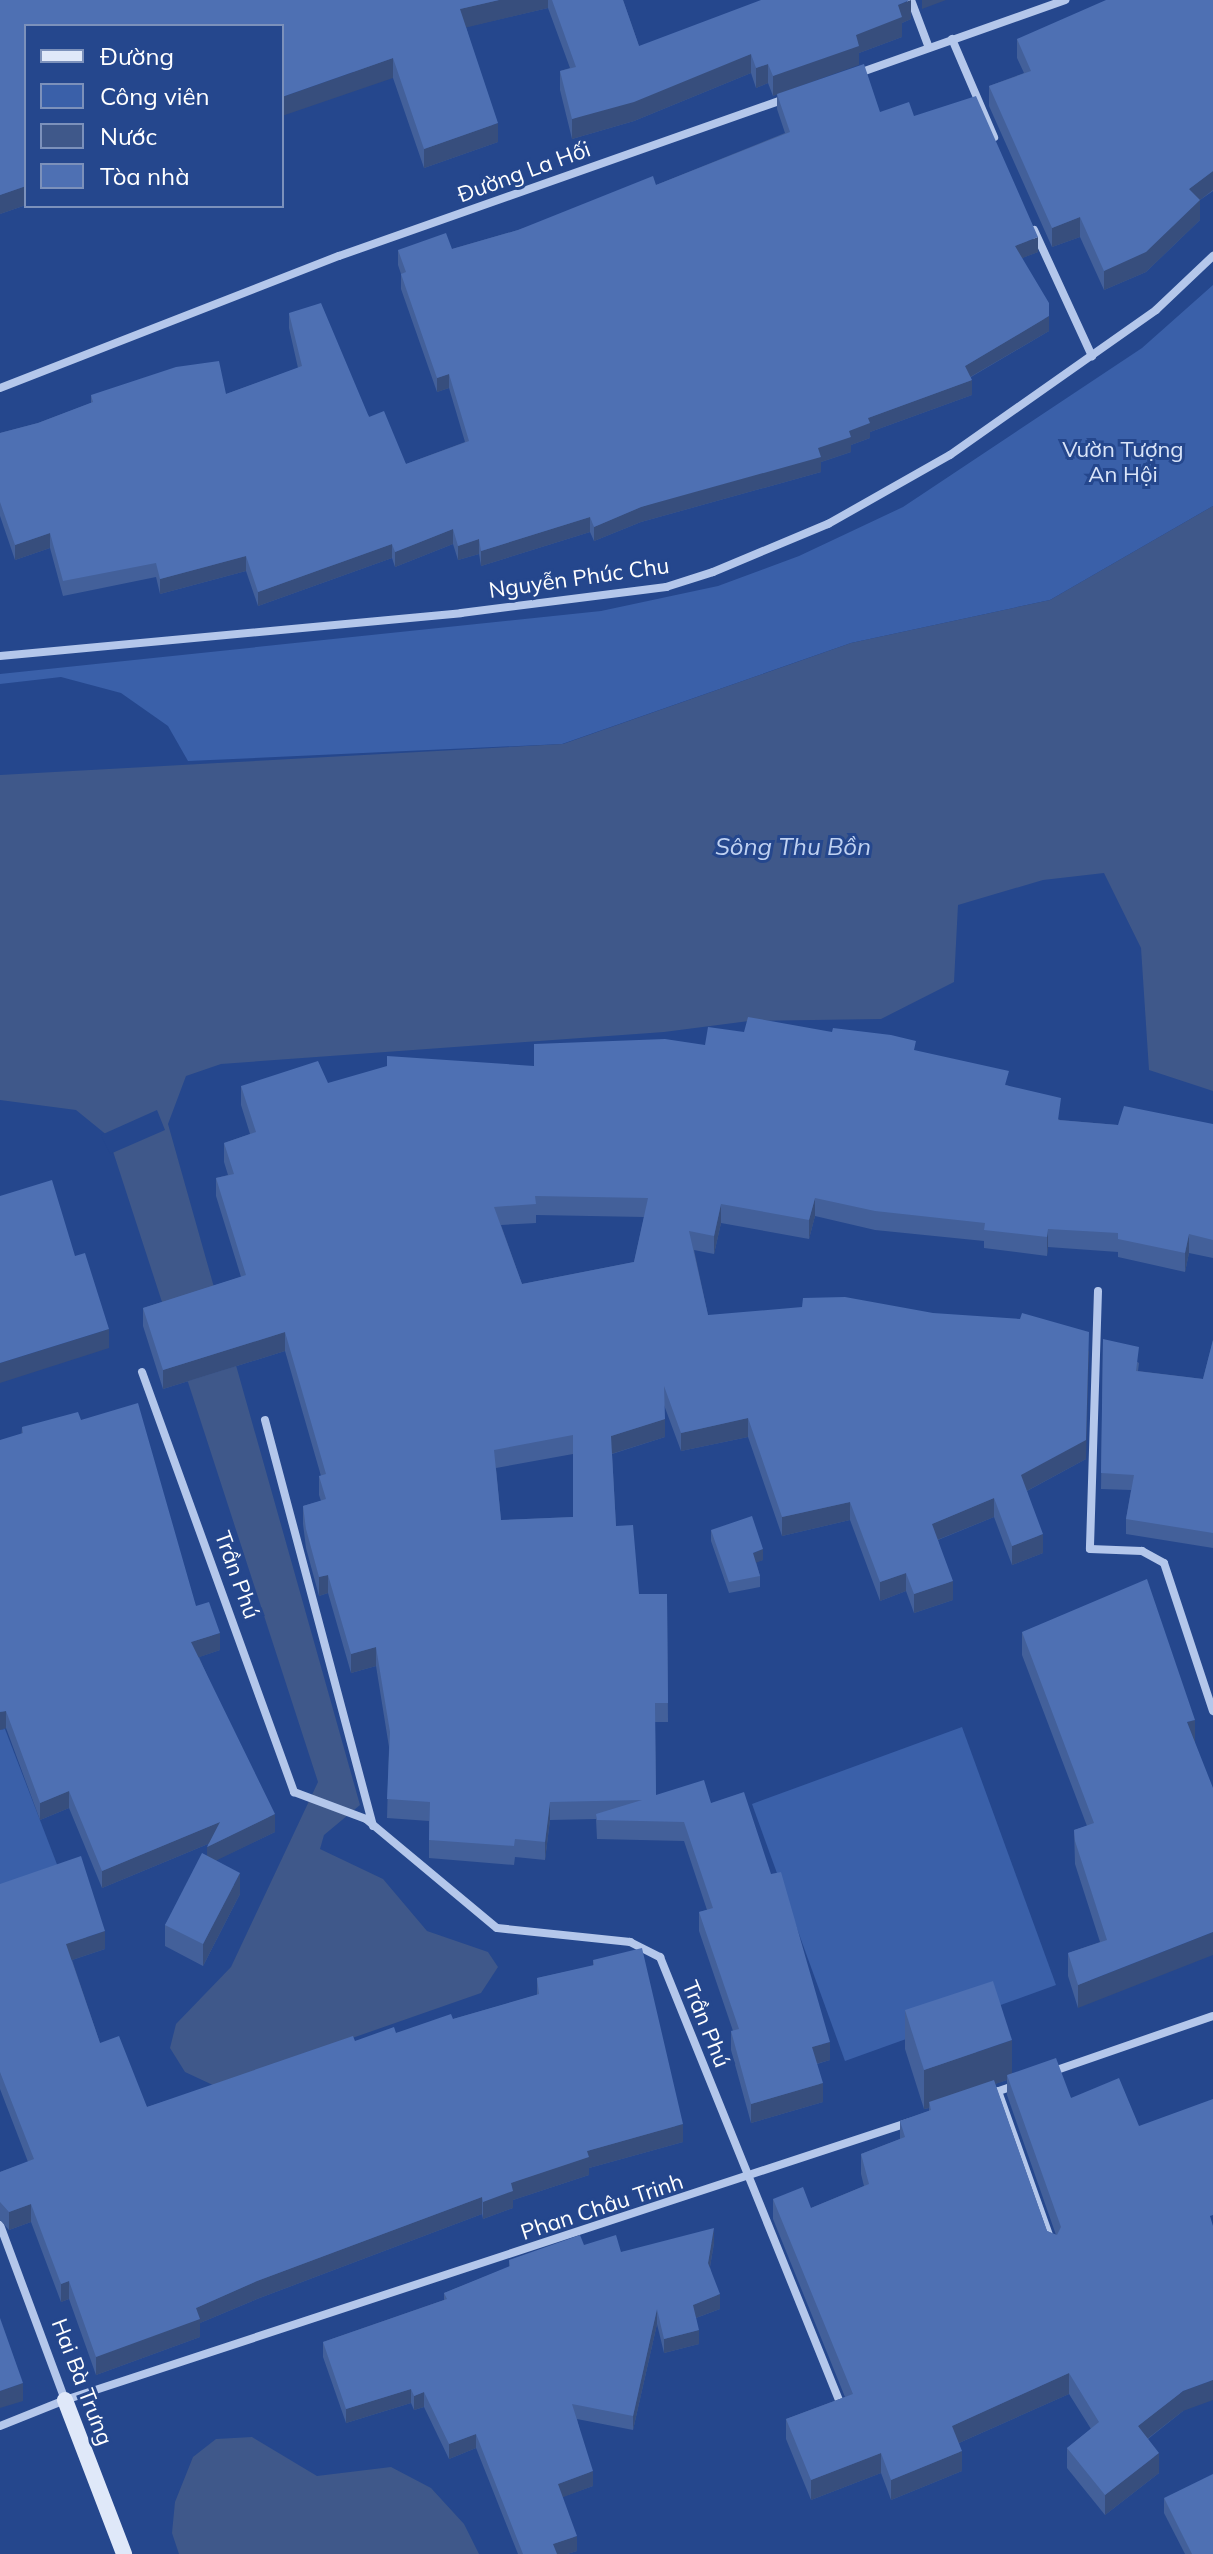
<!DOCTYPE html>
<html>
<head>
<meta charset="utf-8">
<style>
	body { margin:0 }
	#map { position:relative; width:1213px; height:2554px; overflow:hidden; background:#25478d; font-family:Mulish,sans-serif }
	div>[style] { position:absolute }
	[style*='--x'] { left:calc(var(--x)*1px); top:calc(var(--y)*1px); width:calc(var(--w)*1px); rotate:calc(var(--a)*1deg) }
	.green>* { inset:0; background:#3a60a9 }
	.water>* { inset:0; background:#3f588a }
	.pier>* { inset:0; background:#25478d }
	.street>* { height:8px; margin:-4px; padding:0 4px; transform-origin:4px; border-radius:4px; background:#b4c7eb }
	.secondary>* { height:16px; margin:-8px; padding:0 8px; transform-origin:8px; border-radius:8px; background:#dfe8f9 }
	.wall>* { inset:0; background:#43609a }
	.shaded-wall>* { inset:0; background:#374e7d }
	.building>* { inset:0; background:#4e70b3 }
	span { translate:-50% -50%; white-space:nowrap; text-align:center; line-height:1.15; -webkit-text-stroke:6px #25478d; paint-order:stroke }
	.street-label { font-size:22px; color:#fff }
	.park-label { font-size:22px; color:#d9e4f8 }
	.water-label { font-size:24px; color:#c0d2f2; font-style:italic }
	.legend { position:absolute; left:24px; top:24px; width:260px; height:184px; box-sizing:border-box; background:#25478d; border:2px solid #7c91bb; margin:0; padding:10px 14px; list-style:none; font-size:24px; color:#fff }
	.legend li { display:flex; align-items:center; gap:16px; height:40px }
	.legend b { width:40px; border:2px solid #7c91bb }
</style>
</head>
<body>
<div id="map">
	<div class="green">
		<div style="clip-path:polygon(1213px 285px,1213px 506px,1050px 600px,851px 643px,562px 744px,188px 761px,168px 726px,121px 693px,61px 677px,0 684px,0 674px,601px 611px,718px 586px,799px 556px,903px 507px,1142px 348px)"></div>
		<div style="clip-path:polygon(962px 1727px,1056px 1985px,845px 2061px,752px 1804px)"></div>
		<div style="clip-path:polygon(5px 1729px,63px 1880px,0 1902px,0 1730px)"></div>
	</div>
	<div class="water">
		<div style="clip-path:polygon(1213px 506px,1213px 1091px,1149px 1070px,1141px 948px,1104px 873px,1043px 880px,958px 905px,954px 982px,881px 1019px,749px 1021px,664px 1032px,221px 1064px,186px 1076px,168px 1124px,360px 1805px,324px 1835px,320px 1849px,383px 1879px,427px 1931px,488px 1952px,498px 1967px,481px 1993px,215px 2086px,185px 2072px,170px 2048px,176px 2024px,231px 1967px,318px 1782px,108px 1136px,76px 1110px,0 1100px,0 775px,563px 744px,851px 643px,1050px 600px)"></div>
		<div style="clip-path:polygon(252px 2437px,317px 2476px,391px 2467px,431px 2488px,464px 2524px,479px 2554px,179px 2554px,172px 2533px,175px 2502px,193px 2457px,216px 2439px)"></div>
	</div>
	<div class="pier">
		<div style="clip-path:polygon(157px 1110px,165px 1130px,110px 1154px,101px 1135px)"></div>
	</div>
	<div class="street">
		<div style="--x:911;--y:0;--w:51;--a:69.4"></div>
		<div style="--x:952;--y:39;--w:107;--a:66.8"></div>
		<div style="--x:859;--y:73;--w:219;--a:-19.5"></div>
		<div style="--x:1034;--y:230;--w:139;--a:65.3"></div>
		<div style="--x:0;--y:388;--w:364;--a:-21.3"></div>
		<div style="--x:339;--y:256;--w:473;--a:-19.4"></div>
		<div style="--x:0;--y:656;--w:463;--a:-5.3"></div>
		<div style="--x:461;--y:613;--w:207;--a:-7.2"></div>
		<div style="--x:666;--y:587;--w:49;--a:-17.7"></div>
		<div style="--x:713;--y:572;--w:125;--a:-22.7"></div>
		<div style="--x:828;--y:524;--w:140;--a:-29.5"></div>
		<div style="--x:950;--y:455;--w:252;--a:-35.1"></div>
		<div style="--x:1156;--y:310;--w:79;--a:-43.5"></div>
		<div style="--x:1098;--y:1291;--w:258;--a:91.8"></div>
		<div style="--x:1090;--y:1549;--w:52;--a:2.2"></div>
		<div style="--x:1142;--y:1551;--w:25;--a:29"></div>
		<div style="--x:1164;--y:1563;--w:156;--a:71.7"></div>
		<div style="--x:142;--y:1372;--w:447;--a:70.1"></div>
		<div style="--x:294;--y:1792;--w:77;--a:20.6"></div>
		<div style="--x:366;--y:1819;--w:170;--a:39.8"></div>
		<div style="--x:497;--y:1928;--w:134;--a:6"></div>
		<div style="--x:630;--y:1942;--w:34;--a:27"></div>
		<div style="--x:660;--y:1957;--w:485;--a:68"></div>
		<div style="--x:265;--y:1420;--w:420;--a:75.1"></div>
		<div style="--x:1051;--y:2072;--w:171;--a:-19.1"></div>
		<div style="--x:998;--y:2091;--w:159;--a:70.5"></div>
		<div style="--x:987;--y:2095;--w:31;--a:-19"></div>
		<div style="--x:0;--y:2225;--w:187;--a:69.6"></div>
		<div style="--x:0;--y:2426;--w:70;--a:-21.8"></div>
		<div style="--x:65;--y:2400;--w:890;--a:-18.21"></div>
	</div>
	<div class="secondary">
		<div style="--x:65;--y:2400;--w:165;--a:69"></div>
	</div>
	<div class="wall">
		<div style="clip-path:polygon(0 0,623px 0,639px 46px,911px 19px,902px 23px,902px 37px,859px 53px,773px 96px,768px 83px,756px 88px,751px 73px,634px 121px,572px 139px,560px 90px,560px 71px,570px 68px,548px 8px,466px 27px,498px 142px,424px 168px,393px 78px,26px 26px,26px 205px,0 214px)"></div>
		<div style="clip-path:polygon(1213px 0,1213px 191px,1200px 200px,1200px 220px,1146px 272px,1104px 290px,1080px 237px,1052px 247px,989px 106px,989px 86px,1024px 73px,1017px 58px,1017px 39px)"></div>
		<div style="clip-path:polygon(777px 94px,880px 112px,914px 116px,1038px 252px,1022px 258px,1049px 331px,971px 377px,972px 395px,870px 432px,870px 438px,851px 445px,851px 452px,821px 462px,821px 472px,641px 522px,594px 541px,590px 532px,481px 566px,479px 554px,458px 560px,453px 544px,395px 567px,392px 558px,258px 606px,246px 571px,160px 594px,156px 577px,63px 596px,50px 548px,15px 560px,0 516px,0 433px,38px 423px,91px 403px,91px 395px,226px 394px,298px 368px,289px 328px,289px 313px,406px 464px,465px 442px,449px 388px,437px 392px,401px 289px,401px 274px,398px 265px,398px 250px,452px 249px,518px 230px,656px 185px,785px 133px,777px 109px)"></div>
		<div style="clip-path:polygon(evenodd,744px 1032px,916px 1051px,1009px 1086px,1060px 1120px,1118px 1125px,1213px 1124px,1213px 1258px,1189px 1253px,1185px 1272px,1118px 1257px,1118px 1252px,1048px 1247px,1047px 1256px,984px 1248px,984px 1241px,875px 1230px,815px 1216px,809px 1239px,721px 1223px,714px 1254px,694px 1250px,708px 1315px,1086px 1459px,1027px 1491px,1043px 1553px,1012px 1565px,994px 1517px,938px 1540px,953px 1600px,914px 1613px,906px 1591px,880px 1601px,850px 1520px,782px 1536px,748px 1437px,681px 1451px,664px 1405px,665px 1437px,612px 1454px,616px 1526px,639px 1594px,667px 1594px,668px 1722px,655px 1722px,656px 1795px,711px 1803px,830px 2060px,817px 2064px,823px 2102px,751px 2123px,731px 2050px,731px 2031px,733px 2031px,699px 1931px,699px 1912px,707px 1910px,684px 1841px,597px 1839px,596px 1819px,550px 1820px,545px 1860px,515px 1857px,514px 1865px,429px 1858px,429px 1821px,387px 1818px,389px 1747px,376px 1666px,351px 1673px,328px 1593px,319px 1596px,306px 1548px,303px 1524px,303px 1506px,321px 1501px,319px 1495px,319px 1476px,321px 1476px,285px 1351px,163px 1389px,143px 1326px,143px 1308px,241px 1277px,216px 1196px,216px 1178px,228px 1175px,224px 1162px,224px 1143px,250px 1134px,241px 1105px,241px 1086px,328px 1083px,534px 1066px,705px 1045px,744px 1032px,536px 1215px,644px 1217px,634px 1262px,522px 1284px,501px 1225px,536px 1223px,536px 1215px,744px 1032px,573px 1454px,573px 1517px,501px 1520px,496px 1468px,573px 1454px)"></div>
		<div style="clip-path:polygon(1103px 1339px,1139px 1363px,1138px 1371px,1203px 1379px,1213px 1340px,1213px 1548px,1126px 1534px,1126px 1519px,1131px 1490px,1101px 1489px)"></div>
		<div style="clip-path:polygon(81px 1420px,196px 1606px,220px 1650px,199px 1657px,275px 1832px,216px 1860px,240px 1894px,203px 1966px,165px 1946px,165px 1925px,207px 1856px,208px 1844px,102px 1888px,69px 1808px,40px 1820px,6px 1728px,0 1730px,22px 1427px)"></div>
		<div style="clip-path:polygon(711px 1530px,763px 1560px,756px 1562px,760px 1576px,760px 1587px,729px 1593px,711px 1541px)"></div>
		<div style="clip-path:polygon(1022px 1632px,1195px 1741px,1078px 2008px,1068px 1976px,1068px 1953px,1100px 1942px,1075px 1864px,1074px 1830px,1087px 1826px,1022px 1655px)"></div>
		<div style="clip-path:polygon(0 1884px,105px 1949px,72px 1960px,100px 2043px,147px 2107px,355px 2041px,396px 2033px,453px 2019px,537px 1995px,537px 1978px,593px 1966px,593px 1960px,683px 2142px,589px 2168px,589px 2175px,513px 2200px,513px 2208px,483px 2219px,482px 2214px,257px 2299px,200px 2323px,200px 2337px,96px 2375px,69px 2299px,61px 2302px,31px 2222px,9px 2230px,0 2220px,0 2172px,28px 2162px,0 2089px)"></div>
		<div style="clip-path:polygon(evenodd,905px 2010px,1012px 2073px,1139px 2126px,1183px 2411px,1148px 2439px,1159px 2473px,1105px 2515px,1067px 2468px,1067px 2448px,1091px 2429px,1069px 2394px,959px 2443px,962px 2471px,891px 2500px,881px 2473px,811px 2500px,786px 2439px,786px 2419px,845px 2397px,773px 2219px,773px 2199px,811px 2208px,864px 2186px,861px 2174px,861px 2154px,900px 2139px,900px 2121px,929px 2111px,929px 2108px,924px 2109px,905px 2049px,905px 2010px,1007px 2080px,1007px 2095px,1056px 2235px,1047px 2231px,995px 2084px,1007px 2080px)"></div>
		<div style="clip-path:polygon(714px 2243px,710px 2267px,720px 2309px,696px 2318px,699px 2344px,664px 2353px,657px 2324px,633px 2430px,577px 2419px,593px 2486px,562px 2497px,577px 2551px,567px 2554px,518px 2554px,476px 2448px,449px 2459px,424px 2407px,414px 2410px,411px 2403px,346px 2423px,323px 2357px,323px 2342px,444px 2300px,444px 2293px,509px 2267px,509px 2260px,584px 2245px,621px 2252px)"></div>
		<div style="clip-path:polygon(1164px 2498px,1213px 2554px,1185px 2554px,1164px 2513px)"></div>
	</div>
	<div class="shaded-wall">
		<div style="clip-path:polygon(499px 0,548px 0,548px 8px,460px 29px,460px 9px)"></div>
		<div style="clip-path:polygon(911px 0,911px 19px,902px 23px,902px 37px,859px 53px,859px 65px,773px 96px,773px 76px,856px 35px,898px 5px)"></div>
		<div style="clip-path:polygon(922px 0,946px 0,922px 9px)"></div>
		<div style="clip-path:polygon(751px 54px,751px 73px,634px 121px,572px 139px,572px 119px)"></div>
		<div style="clip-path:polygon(393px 58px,393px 78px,282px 116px,282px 97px)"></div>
		<div style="clip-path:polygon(768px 64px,768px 83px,756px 88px,756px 68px)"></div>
		<div style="clip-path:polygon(498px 123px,498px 142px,424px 168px,424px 149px)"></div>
		<div style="clip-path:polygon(1213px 171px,1213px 190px,1200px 200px,1200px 220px,1146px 272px,1104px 290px,1104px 271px,1189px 189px)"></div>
		<div style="clip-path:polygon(26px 186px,26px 205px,0 214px,0 195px)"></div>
		<div style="clip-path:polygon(1080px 217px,1080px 237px,1052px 247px,1052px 228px)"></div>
		<div style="clip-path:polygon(1038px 237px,1038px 252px,1015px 261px,1015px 246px)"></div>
		<div style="clip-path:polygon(1049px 316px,1049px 331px,965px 380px,965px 366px)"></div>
		<div style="clip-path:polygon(449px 374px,449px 388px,437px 392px,437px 378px)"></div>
		<div style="clip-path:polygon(972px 380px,972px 395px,870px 432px,870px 438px,851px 445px,851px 452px,821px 462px,821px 472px,641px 522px,594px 541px,594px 527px,641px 507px,818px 448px,849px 431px,868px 418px)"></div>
		<div style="clip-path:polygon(590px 517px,590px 532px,481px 566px,481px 551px)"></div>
		<div style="clip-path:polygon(453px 529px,453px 544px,395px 567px,395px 552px)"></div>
		<div style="clip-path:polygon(50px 533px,50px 548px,15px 560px,15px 545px)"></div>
		<div style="clip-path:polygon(479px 539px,479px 554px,458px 560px,458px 546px)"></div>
		<div style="clip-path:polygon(392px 544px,392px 558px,258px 606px,258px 592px)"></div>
		<div style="clip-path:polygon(246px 556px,246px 571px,160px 594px,160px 579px)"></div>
		<div style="clip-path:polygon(815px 1198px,815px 1216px,809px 1239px,809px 1220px)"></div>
		<div style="clip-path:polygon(721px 1204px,721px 1223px,714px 1254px,714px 1236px)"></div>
		<div style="clip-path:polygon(1048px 1229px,1048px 1247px,1047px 1256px,1047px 1237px)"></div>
		<div style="clip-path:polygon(1189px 1234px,1189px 1253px,1185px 1272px,1185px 1253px)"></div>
		<div style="clip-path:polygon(109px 1329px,109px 1348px,0 1383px,0 1363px)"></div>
		<div style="clip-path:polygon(285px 1332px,285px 1351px,163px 1389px,163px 1370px)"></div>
		<div style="clip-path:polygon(1089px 1350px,1086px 1459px,1021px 1494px,1021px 1475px)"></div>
		<div style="clip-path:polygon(748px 1418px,748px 1437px,681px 1451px,681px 1433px)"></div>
		<div style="clip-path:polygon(665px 1419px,665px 1437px,611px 1454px,611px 1436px)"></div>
		<div style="clip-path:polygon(994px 1498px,994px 1517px,932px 1542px,932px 1524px)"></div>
		<div style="clip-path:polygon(850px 1502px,850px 1520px,782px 1536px,782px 1517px)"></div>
		<div style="clip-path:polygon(1043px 1534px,1043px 1553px,1012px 1565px,1012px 1546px)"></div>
		<div style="clip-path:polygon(763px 1549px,763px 1560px,753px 1564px,753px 1553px)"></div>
		<div style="clip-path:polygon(906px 1573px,906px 1591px,880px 1601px,880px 1582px)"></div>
		<div style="clip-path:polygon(328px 1575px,328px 1593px,319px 1596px,319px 1577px)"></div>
		<div style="clip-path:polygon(953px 1581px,953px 1600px,914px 1613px,914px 1594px)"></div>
		<div style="clip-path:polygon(220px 1633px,220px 1650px,191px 1660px,191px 1642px)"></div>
		<div style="clip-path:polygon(376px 1647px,376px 1666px,351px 1673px,351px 1654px)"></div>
		<div style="clip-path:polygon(6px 1711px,6px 1728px,0 1730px,0 1712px)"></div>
		<div style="clip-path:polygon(1195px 1720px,1195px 1743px,1187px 1722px)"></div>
		<div style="clip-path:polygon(69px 1791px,69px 1808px,40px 1820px,40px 1803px)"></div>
		<div style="clip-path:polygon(550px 1802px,550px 1820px,545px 1860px,545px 1842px)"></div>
		<div style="clip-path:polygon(275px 1814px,275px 1832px,207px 1865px,207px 1847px)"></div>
		<div style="clip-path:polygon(220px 1822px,220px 1839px,102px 1888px,102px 1871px)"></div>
		<div style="clip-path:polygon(240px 1873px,240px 1894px,203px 1966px,203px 1944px)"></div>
		<div style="clip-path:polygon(105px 1931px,105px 1949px,66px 1962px,66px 1944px)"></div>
		<div style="clip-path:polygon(1213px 1932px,1213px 1955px,1078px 2008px,1078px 1985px)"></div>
		<div style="clip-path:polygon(1012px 2040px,1012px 2079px,1007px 2075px,1007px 2080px,930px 2107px,929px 2102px,929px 2108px,924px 2109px,924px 2070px)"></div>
		<div style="clip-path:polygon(830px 2042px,830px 2060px,812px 2065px,812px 2047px)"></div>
		<div style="clip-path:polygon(823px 2083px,823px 2102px,751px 2123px,751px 2104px)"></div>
		<div style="clip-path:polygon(683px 2124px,683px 2142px,589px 2168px,589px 2175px,513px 2200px,513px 2208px,483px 2219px,483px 2202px,511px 2183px,587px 2151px)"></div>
		<div style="clip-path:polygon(482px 2197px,482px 2214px,257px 2299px,200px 2323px,200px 2337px,96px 2375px,96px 2357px,196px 2308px,257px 2281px)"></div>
		<div style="clip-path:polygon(31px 2204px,31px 2222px,9px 2230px,9px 2212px)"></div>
		<div style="clip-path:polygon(714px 2228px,714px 2243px,708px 2278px,708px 2263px)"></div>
		<div style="clip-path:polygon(69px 2281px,69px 2299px,61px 2302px,61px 2284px)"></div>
		<div style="clip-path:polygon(720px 2294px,720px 2309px,693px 2319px,693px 2305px)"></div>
		<div style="clip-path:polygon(657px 2309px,657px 2324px,633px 2430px,633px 2416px)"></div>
		<div style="clip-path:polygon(699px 2330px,699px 2344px,664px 2353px,664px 2339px)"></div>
		<div style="clip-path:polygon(1069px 2373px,1069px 2394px,952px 2446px,952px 2426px)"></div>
		<div style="clip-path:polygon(1213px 2380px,1213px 2400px,1183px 2411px,1138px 2446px,1138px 2426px,1183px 2391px)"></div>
		<div style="clip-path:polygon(23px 2383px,23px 2401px,0 2408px,0 2391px)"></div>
		<div style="clip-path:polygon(411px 2389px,411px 2403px,346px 2423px,346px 2409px)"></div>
		<div style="clip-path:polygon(424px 2392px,424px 2407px,414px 2410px,414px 2396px)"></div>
		<div style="clip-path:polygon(476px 2434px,476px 2448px,449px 2459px,449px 2444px)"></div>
		<div style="clip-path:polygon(962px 2451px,962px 2471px,891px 2500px,891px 2480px)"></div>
		<div style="clip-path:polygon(881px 2453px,881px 2473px,811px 2500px,811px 2480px)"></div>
		<div style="clip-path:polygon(1159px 2453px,1159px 2473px,1105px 2515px,1105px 2495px)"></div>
		<div style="clip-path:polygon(593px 2471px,593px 2486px,558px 2499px,558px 2484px)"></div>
		<div style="clip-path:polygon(577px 2536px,577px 2551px,567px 2554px,553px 2554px,553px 2544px)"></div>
	</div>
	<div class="building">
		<div style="clip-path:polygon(0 0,499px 0,460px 9px,498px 123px,424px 149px,393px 58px,282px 97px,282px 26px,26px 26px,26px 186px,0 195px)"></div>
		<div style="clip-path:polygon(552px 0,623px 0,639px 46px,761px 0,910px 0,898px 5px,902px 17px,856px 35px,859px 46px,773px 76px,768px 64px,756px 68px,751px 54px,634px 102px,572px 119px,560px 71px,576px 67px)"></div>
		<div style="clip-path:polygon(1106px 0,1213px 0,1213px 171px,1189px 189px,1200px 200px,1146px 252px,1104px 271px,1080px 217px,1052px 228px,989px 86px,1031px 71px,1017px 39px)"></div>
		<div style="clip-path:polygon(864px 64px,880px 112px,909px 102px,914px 116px,976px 96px,1038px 237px,1015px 246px,1049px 303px,1049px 316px,965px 366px,972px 380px,868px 418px,870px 423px,849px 431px,851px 437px,818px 448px,821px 457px,641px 507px,594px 527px,590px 517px,481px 551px,479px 539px,458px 546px,453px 529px,395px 552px,392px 544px,258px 592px,246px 556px,160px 579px,156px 563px,63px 581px,50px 533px,15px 545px,0 502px,0 433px,38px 423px,93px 402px,91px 395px,176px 367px,219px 361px,226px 394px,302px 366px,289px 313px,321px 303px,369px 417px,384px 411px,406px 464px,469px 441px,449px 374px,437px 378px,401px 274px,406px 272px,398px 250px,446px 233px,452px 249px,518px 230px,653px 176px,656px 185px,790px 132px,777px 94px)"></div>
		<div style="clip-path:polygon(evenodd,748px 1017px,832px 1032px,833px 1028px,891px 1035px,916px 1041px,914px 1050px,1009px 1071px,1005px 1085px,1061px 1098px,1058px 1120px,1118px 1125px,1124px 1106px,1213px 1124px,1213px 1240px,1189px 1234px,1185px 1253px,1118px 1239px,1118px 1233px,1048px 1229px,1047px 1237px,984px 1230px,985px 1223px,875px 1211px,815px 1198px,809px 1220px,721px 1204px,714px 1236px,689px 1231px,708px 1315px,802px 1307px,803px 1298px,845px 1297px,933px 1313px,1020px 1319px,1022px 1313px,1089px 1332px,1086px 1440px,1021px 1475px,1043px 1534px,1012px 1546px,994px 1498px,932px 1524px,953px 1581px,914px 1594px,906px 1573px,880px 1582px,850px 1502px,782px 1517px,748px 1418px,681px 1433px,664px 1386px,665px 1419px,611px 1436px,616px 1526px,633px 1525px,639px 1594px,667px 1594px,668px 1703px,655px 1703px,656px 1795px,704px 1780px,711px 1803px,744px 1792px,771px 1874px,781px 1872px,830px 2042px,812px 2047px,823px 2083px,751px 2104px,731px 2031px,739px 2029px,699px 1912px,713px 1908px,684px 1822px,597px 1820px,596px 1814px,642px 1800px,550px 1802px,545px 1842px,515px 1839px,514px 1846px,429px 1840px,430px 1802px,387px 1799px,390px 1732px,376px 1647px,351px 1654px,328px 1575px,319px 1577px,306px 1529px,303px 1506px,326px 1499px,319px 1476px,326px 1474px,285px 1332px,163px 1370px,143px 1308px,246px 1275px,216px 1178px,234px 1174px,224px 1143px,256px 1132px,241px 1086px,318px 1061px,328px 1083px,387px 1066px,387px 1056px,534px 1066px,534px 1044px,665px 1039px,705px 1045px,708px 1027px,744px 1032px,748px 1017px,535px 1196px,648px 1198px,634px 1262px,522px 1284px,494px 1207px,536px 1204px,535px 1196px,748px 1017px,573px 1435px,573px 1517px,501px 1520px,494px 1450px,573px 1435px)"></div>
		<div style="clip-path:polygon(52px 1180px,75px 1256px,85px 1253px,109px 1329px,0 1363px,0 1196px)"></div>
		<div style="clip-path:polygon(1103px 1339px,1139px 1347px,1136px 1371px,1203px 1379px,1213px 1340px,1213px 1533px,1126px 1519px,1134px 1475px,1101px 1473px)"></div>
		<div style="clip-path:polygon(138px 1403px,196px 1606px,209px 1602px,220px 1633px,191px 1642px,275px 1814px,207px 1847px,220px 1822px,102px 1871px,69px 1791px,40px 1803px,6px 1711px,0 1712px,0 1440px,23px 1433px,22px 1427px,78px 1412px,81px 1420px)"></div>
		<div style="clip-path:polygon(752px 1516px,763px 1549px,753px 1553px,760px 1576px,729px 1582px,711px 1530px)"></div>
		<div style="clip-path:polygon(1147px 1579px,1195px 1720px,1187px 1722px,1213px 1788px,1213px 1932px,1078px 1985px,1068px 1953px,1107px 1940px,1075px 1841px,1074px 1830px,1094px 1823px,1022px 1632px)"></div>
		<div style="clip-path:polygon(202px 1853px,240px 1873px,203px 1944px,165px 1925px)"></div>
		<div style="clip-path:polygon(81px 1856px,105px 1931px,66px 1944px,100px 2043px,119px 2036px,147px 2107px,353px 2036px,355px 2041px,394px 2027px,396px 2033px,451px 2014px,453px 2019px,539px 1994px,537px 1978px,594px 1965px,593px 1960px,642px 1948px,683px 2124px,587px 2151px,589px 2157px,511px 2183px,513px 2191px,483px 2202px,482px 2197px,257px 2281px,196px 2308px,200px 2319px,96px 2357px,69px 2281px,61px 2284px,31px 2204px,9px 2212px,0 2202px,0 2172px,34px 2159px,0 2072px,0 1884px)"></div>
		<div style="clip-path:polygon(993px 1981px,1012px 2040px,924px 2070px,905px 2010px)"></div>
		<div style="clip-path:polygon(1056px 2058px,1071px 2098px,1119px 2078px,1139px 2126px,1213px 2099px,1213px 2215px,1210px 2216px,1213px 2226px,1213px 2380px,1183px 2391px,1138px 2426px,1159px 2453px,1105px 2495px,1067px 2448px,1099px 2422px,1069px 2373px,952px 2426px,962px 2451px,891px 2480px,881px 2453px,811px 2480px,786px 2419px,853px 2394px,773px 2199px,803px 2187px,811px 2208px,869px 2184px,861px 2154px,905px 2137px,900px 2121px,931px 2110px,929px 2102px,994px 2080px,1047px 2231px,1057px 2235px,1061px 2227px,1007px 2075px)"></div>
		<div style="clip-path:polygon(714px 2228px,708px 2263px,720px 2294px,693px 2305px,699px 2330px,664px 2339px,657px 2309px,633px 2416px,572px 2404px,593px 2471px,558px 2484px,577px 2536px,553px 2544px,557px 2554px,523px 2554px,476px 2434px,449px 2444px,424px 2392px,414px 2396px,411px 2389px,346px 2409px,323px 2342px,447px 2299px,444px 2293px,510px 2266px,509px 2260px,580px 2235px,584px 2245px,616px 2235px,621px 2252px)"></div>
		<div style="clip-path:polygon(0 2318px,23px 2383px,0 2391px)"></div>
		<div style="clip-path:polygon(1213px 2474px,1213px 2554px,1192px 2554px,1164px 2498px)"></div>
	</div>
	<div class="street-label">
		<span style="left:524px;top:172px;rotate:-20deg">Đường La Hối</span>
		<span style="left:579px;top:578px;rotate:-8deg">Nguyễn Phúc Chu</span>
		<span style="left:237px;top:1575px;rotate:70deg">Trần Phú</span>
		<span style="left:706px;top:2024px;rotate:68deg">Trần Phú</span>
		<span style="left:602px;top:2207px;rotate:-18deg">Phan Châu Trinh</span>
		<span style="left:82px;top:2382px;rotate:69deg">Hai Bà Trưng</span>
	</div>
	<div class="park-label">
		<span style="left:1123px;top:462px">Vườn Tượng<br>An Hội</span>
	</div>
	<div class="water-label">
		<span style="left:793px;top:847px">Sông Thu Bồn</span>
	</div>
	<ul class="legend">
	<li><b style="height:10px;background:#dfe8f9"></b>Đường</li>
	<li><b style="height:22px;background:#3a60a9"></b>Công viên</li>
	<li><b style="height:22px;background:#3f588a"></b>Nước</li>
	<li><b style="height:22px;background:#4e70b3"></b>Tòa nhà</li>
	</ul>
</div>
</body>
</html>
